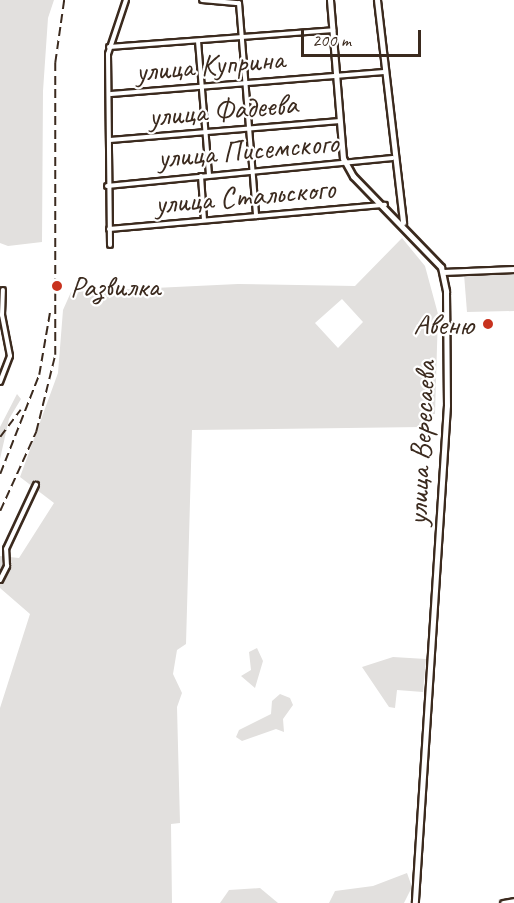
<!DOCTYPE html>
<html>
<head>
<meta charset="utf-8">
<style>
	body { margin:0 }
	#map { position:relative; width:514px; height:903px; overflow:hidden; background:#fff; font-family:Caveat,sans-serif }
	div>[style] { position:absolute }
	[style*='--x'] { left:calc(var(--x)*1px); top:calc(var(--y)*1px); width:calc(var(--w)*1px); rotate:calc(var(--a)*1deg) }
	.green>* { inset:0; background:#e2e0de }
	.roads { filter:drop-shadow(2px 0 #3b2a1e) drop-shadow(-2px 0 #3b2a1e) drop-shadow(0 2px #3b2a1e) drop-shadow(0 -2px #3b2a1e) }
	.minor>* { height:4px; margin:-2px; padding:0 2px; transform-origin:2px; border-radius:2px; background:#fff }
	.tertiary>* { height:4.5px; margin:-2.25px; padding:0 2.25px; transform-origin:2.25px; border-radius:2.25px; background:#fff }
	.secondary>* { height:5px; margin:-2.5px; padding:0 2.5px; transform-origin:2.5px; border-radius:2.5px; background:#fff }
	.rail>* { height:1.5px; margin-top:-0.75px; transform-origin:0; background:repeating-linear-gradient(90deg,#3b2a1e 0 9px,transparent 0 13.5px) }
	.dots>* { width:16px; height:16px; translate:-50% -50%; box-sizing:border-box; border:3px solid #fff; border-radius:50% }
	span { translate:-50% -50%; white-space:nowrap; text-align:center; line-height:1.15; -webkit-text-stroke:4.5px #fff; paint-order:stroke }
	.street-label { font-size:30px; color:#3b2a1e }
	.poi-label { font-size:30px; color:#3b2a1e }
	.left { translate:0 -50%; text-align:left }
	.right { translate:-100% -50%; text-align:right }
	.scale { position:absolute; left:301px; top:30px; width:120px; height:27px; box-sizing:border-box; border:3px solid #3b2a1e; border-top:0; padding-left:8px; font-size:18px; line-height:21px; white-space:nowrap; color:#3b2a1e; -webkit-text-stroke:4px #fff; paint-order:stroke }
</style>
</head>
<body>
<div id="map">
	<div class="green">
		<div style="clip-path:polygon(0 0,54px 0,48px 18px,43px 91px,42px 242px,8px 246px,0 243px)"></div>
		<div style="clip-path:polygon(evenodd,402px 238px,425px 266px,438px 314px,435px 414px,422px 415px,422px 427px,192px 430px,186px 644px,177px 650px,173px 674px,182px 693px,177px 707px,180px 823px,171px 824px,172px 903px,0 903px,0 708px,30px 614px,0 588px,0 556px,19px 558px,54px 503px,20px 477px,58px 373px,63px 310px,71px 292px,238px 284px,355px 286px,402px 238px,342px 299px,363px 322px,338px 348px,315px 323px,342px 299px)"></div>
		<div style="clip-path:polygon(514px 273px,514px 311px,467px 312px,464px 274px)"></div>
		<div style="clip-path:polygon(17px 394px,21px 399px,9px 419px,0 459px,0 427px)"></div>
		<div style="clip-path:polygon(257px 648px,263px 661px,255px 688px,241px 676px,251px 670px,249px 652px)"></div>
		<div style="clip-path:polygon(393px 657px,426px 659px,423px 692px,397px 690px,395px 708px,389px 707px,362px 667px)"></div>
		<div style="clip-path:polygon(280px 694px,290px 698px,293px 705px,283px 719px,284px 732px,276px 729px,242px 741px,236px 737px,239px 730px,271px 714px,272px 701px)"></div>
		<div style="clip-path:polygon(407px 873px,412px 887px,404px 903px,329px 903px,335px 891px,373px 886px)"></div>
		<div style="clip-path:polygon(260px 888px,278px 903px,220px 903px,229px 890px)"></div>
	</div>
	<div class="roads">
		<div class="minor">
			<div style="--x:202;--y:0;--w:37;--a:5"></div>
			<div style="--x:239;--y:3;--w:214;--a:85.4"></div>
			<div style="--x:198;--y:41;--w:134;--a:85.3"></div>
			<div style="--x:109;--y:47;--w:225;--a:-4.3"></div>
			<div style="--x:111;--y:94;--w:274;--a:-4.6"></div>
			<div style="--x:110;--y:140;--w:231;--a:-4.7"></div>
			<div style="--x:201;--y:176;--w:44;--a:86.1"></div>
			<div style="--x:107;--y:186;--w:287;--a:-5.6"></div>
			<div style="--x:109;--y:229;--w:277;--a:-5"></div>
			<div style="--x:110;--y:245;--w:191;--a:-90.6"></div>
			<div style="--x:108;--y:54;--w:57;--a:-71.6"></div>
			<div style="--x:0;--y:382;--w:28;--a:-69"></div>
			<div style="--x:10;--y:356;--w:42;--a:-101"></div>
			<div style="--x:2;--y:315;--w:25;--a:-88"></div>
			<div style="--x:0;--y:580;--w:16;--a:-63"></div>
			<div style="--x:7;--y:566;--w:17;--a:-93"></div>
			<div style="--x:6;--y:549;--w:71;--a:-64.9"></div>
		</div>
		<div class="tertiary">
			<div style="--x:443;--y:272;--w:71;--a:-2.4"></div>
		</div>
		<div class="secondary">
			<div style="--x:330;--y:0;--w:159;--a:85.3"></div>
			<div style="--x:343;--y:158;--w:21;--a:61"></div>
			<div style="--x:353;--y:176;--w:127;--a:46"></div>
			<div style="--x:441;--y:267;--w:25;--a:78"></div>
			<div style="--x:446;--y:291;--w:114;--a:89.5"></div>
			<div style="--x:447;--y:405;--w:499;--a:93.7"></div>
			<div style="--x:377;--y:0;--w:224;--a:83.3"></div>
			<div style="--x:503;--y:903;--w:11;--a:-10"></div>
		</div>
	</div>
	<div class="rail">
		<div style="--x:0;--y:437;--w:34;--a:-53"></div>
		<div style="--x:0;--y:474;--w:106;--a:-68.5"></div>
		<div style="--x:39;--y:375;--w:65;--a:-80.2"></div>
		<div style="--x:0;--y:511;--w:87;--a:-65.5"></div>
		<div style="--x:36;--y:432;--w:79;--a:-76.1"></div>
		<div style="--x:55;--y:355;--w:292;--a:-90"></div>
		<div style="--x:55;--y:63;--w:64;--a:-81.9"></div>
	</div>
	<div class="dots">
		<div style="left:57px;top:286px;background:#c8321e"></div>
		<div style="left:488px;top:324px;background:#c8321e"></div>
	</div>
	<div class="street-label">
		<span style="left:210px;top:65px;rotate:-5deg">улица Куприна</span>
		<span style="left:223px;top:110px;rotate:-5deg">улица Фадеева</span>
		<span style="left:248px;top:150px;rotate:-5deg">улица Писемского</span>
		<span style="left:245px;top:196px;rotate:-5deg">улица Стальского</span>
		<span style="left:421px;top:443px;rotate:-87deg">улица Вересаева</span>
	</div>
	<div class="poi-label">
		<span class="left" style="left:70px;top:286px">Развилка</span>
		<span class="right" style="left:474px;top:324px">Авеню</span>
	</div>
	<div class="scale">200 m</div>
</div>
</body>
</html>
